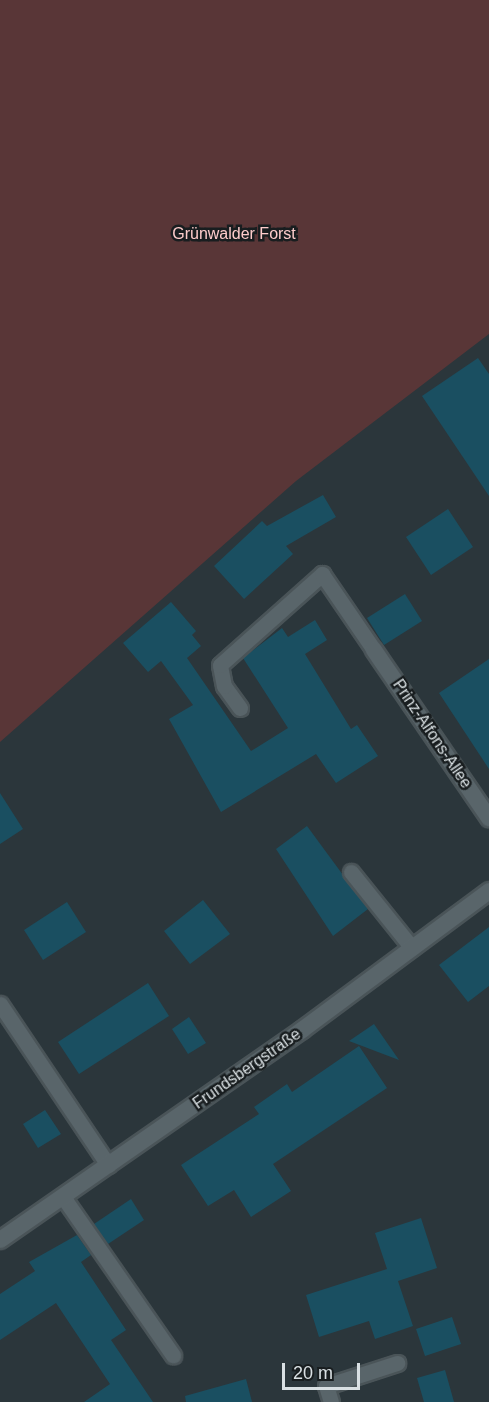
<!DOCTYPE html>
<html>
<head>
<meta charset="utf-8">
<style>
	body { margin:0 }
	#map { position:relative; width:489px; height:1402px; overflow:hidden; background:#2b363b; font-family:Arial,sans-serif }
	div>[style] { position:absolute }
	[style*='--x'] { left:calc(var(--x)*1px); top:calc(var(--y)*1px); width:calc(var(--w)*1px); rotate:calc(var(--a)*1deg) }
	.green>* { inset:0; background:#593637 }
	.building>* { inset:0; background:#1a4f61 }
	.roads { filter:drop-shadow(2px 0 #4a5458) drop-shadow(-2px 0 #4a5458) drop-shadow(0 2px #4a5458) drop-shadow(0 -2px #4a5458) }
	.service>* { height:15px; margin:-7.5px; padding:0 7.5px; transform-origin:7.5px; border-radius:7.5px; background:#59656a }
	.minor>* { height:16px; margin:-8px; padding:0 8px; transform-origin:8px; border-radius:8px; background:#59656a }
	span { translate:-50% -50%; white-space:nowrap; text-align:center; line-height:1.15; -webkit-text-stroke:5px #181d1f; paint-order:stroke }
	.park-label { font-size:16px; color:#fdcccb }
	.street-label { font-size:16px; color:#d9e0e3 }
	.scale { position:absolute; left:282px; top:1363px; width:78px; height:27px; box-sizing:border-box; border:3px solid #d9e0e3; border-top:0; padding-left:8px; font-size:18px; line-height:21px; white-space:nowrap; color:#d9e0e3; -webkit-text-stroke:4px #181d1f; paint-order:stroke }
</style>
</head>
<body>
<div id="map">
	<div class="green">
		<div style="clip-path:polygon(0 0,489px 0,489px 334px,296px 481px,0 742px)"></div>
	</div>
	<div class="building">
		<div style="clip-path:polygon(478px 358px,489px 374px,489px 496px,422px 396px)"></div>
		<div style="clip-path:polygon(323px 495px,336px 517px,286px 546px,293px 554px,244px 599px,214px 566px,262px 521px,267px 526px)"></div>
		<div style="clip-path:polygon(448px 509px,473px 547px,431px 575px,406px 537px)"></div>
		<div style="clip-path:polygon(405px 594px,422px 621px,384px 645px,367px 618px)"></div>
		<div style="clip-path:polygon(171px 602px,196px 631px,192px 635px,201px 646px,187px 658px,251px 751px,288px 728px,243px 658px,282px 628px,288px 637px,315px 620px,327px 640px,305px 654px,351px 729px,357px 725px,378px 756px,336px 783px,316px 754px,221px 812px,169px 719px,193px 705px,161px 661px,148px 672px,123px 643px)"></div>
		<div style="clip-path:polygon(489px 659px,489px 769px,439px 693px)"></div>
		<div style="clip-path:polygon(0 793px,23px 829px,0 844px)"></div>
		<div style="clip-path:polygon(307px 826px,368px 909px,333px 936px,276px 849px)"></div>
		<div style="clip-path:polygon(203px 900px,230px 934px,190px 964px,164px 931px)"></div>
		<div style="clip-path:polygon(67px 902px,86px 932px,43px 960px,24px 930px)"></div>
		<div style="clip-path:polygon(489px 927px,489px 986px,468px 1002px,439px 965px)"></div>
		<div style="clip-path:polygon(148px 983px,169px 1016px,79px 1074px,58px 1042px)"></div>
		<div style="clip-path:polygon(189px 1017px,206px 1043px,188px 1054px,172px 1029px)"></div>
		<div style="clip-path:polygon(374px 1024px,399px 1060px,349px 1041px)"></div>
		<div style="clip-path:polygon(359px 1046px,387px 1088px,273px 1164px,291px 1191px,251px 1217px,234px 1190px,208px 1206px,181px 1165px,259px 1114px,254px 1107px,287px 1084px,292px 1092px)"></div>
		<div style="clip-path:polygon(45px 1110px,61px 1134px,38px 1148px,23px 1124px)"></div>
		<div style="clip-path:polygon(131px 1199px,144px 1220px,108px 1244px,94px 1224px)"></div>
		<div style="clip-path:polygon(421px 1218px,437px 1268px,398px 1281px,413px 1326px,375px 1339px,369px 1321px,319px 1337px,306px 1295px,387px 1269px,375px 1233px)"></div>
		<div style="clip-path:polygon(77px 1235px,91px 1255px,81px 1262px,126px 1330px,111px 1340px,153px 1402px,84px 1402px,110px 1384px,56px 1303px,0 1340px,0 1294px,35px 1271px,29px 1262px)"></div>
		<div style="clip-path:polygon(452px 1317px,461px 1344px,425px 1356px,416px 1329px)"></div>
		<div style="clip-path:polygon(445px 1370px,454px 1402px,424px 1402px,417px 1378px)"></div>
		<div style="clip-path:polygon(246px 1379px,252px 1402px,186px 1402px,185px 1396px)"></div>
	</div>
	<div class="roads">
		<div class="service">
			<div style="--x:240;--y:708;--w:27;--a:-126"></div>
			<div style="--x:224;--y:686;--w:21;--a:-101"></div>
			<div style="--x:220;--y:665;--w:137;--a:-41.7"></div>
			<div style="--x:322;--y:574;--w:92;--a:55.6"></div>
			<div style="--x:351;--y:872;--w:97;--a:51.2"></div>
			<div style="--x:0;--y:1004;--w:194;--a:56.1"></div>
			<div style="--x:63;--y:1197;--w:193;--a:55.2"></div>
			<div style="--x:331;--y:1402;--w:17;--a:-107"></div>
			<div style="--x:326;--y:1386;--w:75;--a:-17.9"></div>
		</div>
		<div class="minor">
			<div style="--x:374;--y:650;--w:204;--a:55.6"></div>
			<div style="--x:0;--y:1240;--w:368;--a:-34.8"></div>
			<div style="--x:302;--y:1030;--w:233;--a:-36.6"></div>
		</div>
	</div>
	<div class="park-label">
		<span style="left:234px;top:234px">Grünwalder Forst</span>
	</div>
	<div class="street-label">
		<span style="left:432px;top:734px;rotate:56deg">Prinz-Alfons-Allee</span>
		<span style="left:247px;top:1069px;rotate:-35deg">Frundsbergstraße</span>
	</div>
	<div class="scale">20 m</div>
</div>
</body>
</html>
